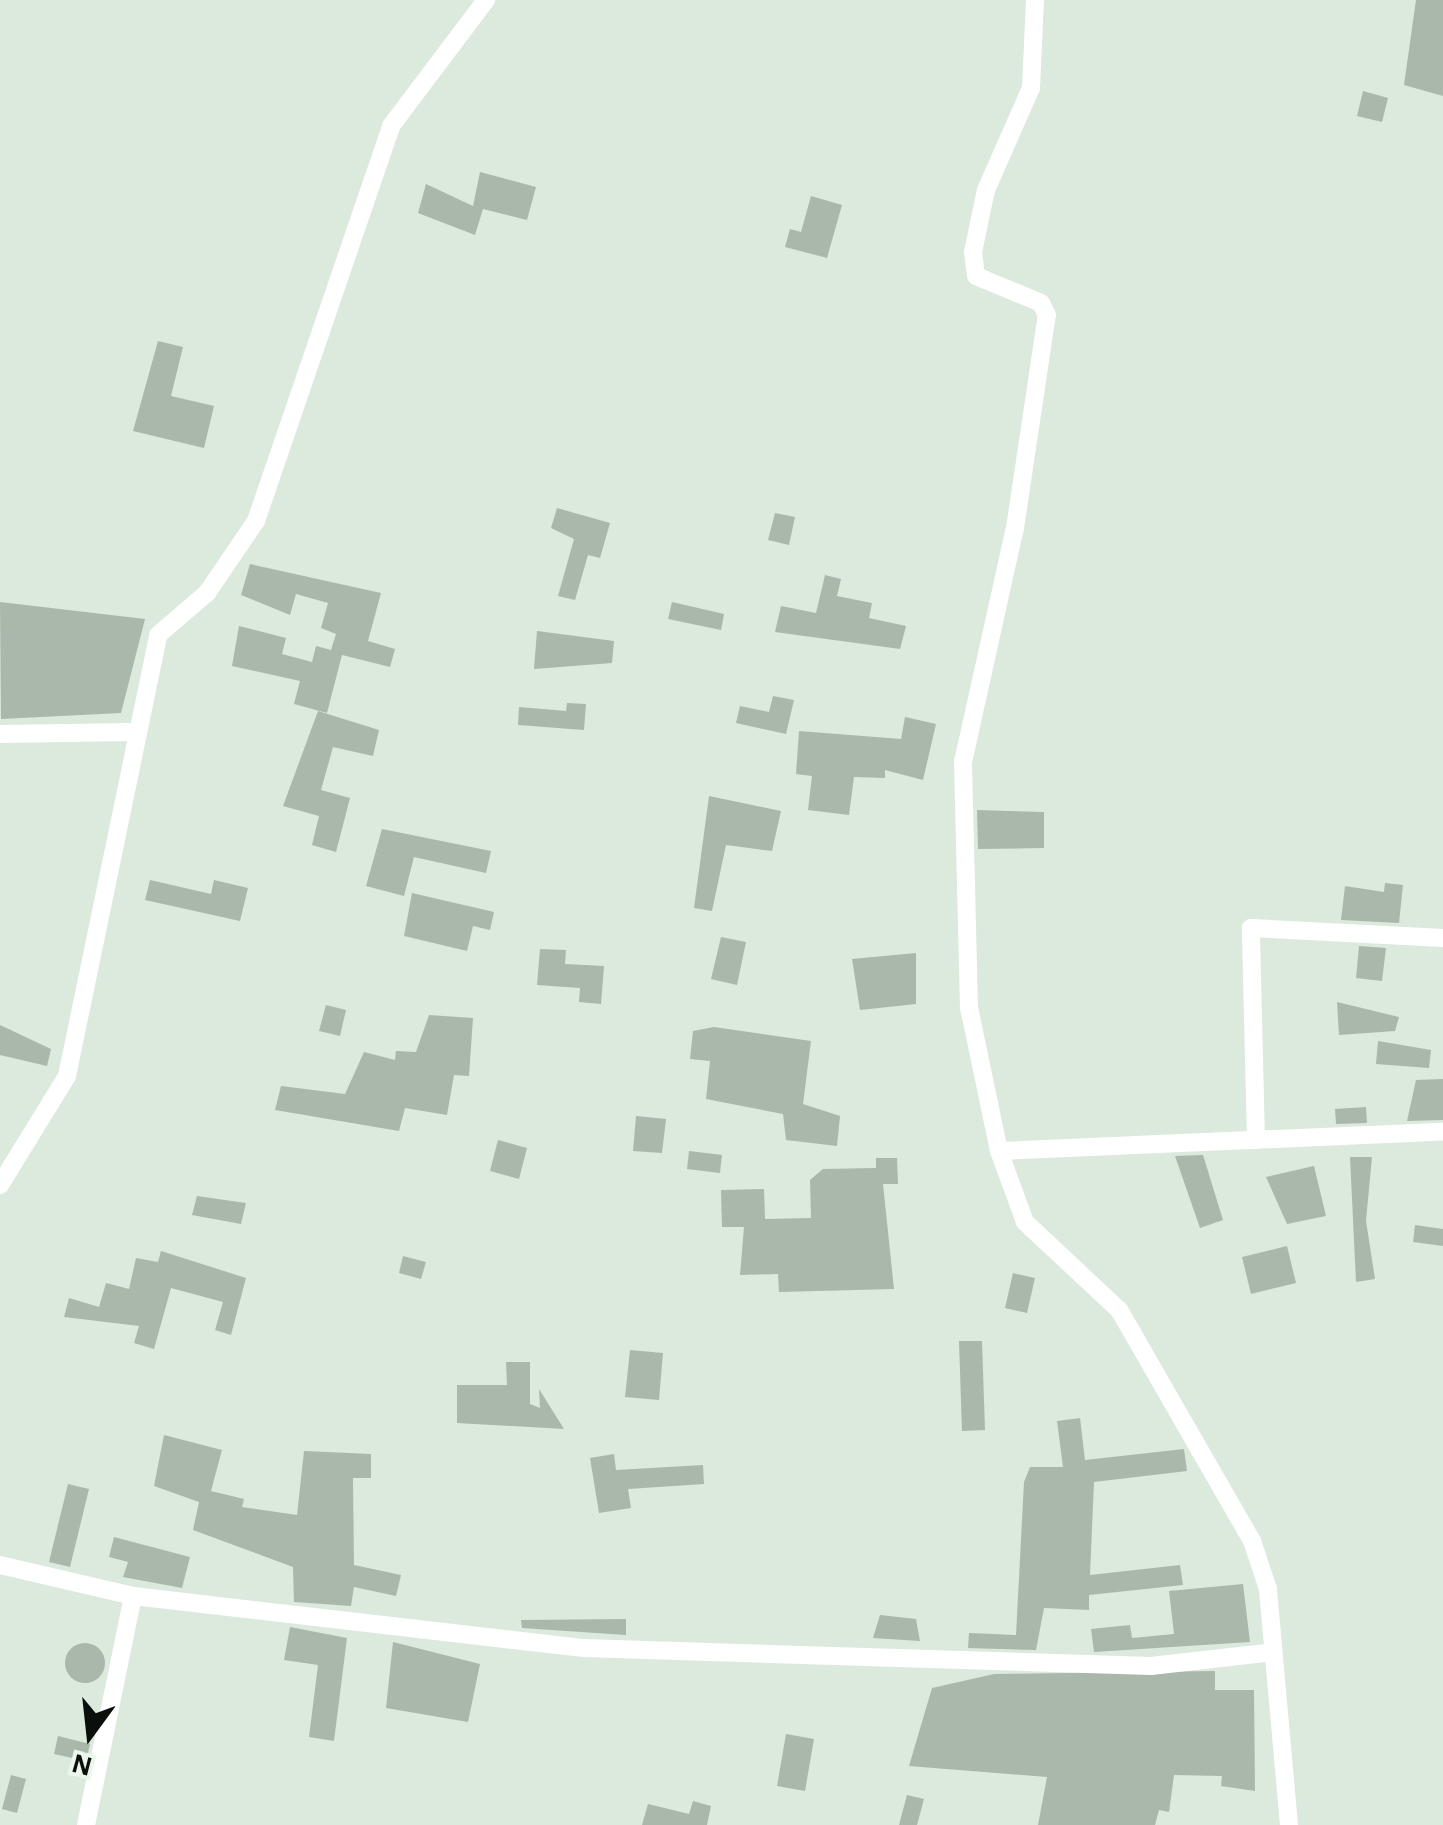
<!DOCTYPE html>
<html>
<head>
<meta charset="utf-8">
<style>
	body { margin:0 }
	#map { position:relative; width:1443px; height:1825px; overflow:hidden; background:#dce9dd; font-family:"Alegreya Sans",sans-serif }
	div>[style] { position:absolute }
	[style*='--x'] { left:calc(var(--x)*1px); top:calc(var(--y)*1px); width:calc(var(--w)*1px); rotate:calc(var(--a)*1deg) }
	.building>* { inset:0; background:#aab7ab }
	.round { border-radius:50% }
	.street>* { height:18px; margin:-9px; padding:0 9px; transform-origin:9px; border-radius:9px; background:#fff }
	span { translate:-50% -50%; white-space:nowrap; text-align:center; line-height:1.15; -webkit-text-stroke:8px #eaf7ea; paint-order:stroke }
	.north { position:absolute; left:40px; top:1685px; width:100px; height:100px; -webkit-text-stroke:8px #eaf7ea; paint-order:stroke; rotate:195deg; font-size:28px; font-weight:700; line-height:40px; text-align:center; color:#0b0f0b }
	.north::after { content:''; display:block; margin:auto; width:35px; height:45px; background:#0b0f0b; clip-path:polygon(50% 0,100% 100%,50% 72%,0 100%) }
</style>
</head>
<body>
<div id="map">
	<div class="building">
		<div style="clip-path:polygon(1416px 0,1443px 0,1443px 96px,1404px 85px)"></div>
		<div style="clip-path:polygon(1363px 91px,1388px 98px,1382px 122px,1357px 116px)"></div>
		<div style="clip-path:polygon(480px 172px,536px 187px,527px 220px,483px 209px,475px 235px,418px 213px,426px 184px,473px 206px)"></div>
		<div style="clip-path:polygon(811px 196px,842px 205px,827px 258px,785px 247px,790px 229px,801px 232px)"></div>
		<div style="clip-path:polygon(158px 341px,183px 347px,171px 396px,214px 406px,204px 448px,133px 431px)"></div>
		<div style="clip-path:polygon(557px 508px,610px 523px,600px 558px,588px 555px,575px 600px,558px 596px,574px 539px,551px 528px)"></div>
		<div style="clip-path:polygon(775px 513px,795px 517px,789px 545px,768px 540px)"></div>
		<div style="clip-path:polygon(250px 564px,381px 593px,368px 641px,395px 649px,390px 667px,342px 655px,327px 713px,294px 704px,300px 681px,232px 666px,239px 626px,286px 638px,282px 654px,312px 662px,316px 646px,331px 650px,336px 634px,321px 628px,328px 603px,296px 594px,290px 615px,241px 595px)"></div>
		<div style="clip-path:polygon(825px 575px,841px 579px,837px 596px,872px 603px,869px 618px,906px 626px,900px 649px,775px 632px,781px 606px,816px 613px)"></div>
		<div style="clip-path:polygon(0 602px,145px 619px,121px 713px,1px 719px)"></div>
		<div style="clip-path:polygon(672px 602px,724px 614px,721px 630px,668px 619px)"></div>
		<div style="clip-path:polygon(537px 631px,614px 641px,612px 663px,534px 669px)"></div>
		<div style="clip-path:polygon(773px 696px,794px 700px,786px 734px,736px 723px,740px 706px,769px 712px)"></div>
		<div style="clip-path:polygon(567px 703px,586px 704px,584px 730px,518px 725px,519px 707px,566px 711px)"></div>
		<div style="clip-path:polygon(318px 711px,379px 730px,373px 756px,333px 747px,321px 790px,350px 798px,336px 852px,312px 845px,319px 816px,283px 806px)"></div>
		<div style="clip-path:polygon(905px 717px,936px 724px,923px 780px,885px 770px,885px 778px,854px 777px,849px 815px,808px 810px,812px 776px,796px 774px,799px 731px,901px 739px)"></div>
		<div style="clip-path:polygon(709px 796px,781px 811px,772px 851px,726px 845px,712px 911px,694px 908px)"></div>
		<div style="clip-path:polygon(977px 810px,1044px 812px,1044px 848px,978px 849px)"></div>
		<div style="clip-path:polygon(382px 829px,491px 851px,486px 873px,414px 857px,404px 896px,366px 886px)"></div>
		<div style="clip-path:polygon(150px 880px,211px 894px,214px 880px,248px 888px,240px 921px,145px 900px)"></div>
		<div style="clip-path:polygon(1385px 883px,1403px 885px,1399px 923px,1341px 920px,1345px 886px,1384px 892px)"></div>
		<div style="clip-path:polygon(412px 893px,494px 912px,490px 930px,473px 926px,467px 951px,404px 936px)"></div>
		<div style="clip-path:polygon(721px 937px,746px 942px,737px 985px,711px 979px)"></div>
		<div style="clip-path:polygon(1359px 946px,1386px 948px,1382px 981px,1356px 978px)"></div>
		<div style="clip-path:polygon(540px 949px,566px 950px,565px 964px,604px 966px,601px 1004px,579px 1002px,580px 988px,537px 985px)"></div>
		<div style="clip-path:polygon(916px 953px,916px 1004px,860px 1010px,852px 959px)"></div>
		<div style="clip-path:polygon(1337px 1002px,1399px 1017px,1395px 1031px,1339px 1035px)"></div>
		<div style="clip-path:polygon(326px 1005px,346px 1010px,340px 1036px,319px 1031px)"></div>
		<div style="clip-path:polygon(429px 1015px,473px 1018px,469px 1076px,454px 1075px,447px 1115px,405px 1108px,399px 1131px,275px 1110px,281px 1086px,345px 1094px,364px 1052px,395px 1060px,396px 1051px,416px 1052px)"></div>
		<div style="clip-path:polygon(0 1025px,51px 1049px,47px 1066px,0 1055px)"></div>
		<div style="clip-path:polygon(714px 1027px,811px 1041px,803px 1104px,840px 1116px,837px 1146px,786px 1140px,783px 1114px,706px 1099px,710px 1061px,690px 1059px,693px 1031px)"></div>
		<div style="clip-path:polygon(1378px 1041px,1431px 1050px,1429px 1068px,1376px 1064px)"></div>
		<div style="clip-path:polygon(1443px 1079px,1443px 1120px,1407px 1121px,1416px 1080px)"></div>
		<div style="clip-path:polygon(1366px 1107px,1367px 1123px,1336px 1124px,1335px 1109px)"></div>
		<div style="clip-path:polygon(636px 1116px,666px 1119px,662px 1153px,633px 1151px)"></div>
		<div style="clip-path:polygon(498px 1140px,527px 1148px,519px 1179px,490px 1171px)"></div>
		<div style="clip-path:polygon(689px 1151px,722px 1155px,720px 1173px,687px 1169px)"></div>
		<div style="clip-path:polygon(1203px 1155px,1223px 1220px,1200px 1228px,1175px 1156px)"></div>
		<div style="clip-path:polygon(1350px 1157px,1372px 1157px,1366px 1221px,1375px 1279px,1356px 1282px)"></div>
		<div style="clip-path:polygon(876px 1158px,897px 1158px,898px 1184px,883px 1184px,894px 1289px,779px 1292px,778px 1274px,740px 1275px,744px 1227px,722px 1227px,721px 1190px,764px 1189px,765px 1219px,811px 1218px,810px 1180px,823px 1169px,876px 1168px)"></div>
		<div style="clip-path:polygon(1314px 1166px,1326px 1216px,1287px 1224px,1266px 1177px)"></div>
		<div style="clip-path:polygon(197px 1196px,246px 1203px,241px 1224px,192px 1215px)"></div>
		<div style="clip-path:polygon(1415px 1225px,1443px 1229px,1443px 1246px,1413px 1242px)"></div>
		<div style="clip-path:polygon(1287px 1246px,1296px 1283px,1251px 1294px,1242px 1257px)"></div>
		<div style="clip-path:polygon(161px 1251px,246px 1278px,231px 1335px,215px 1330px,223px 1302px,171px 1288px,154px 1349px,134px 1343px,139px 1326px,64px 1317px,69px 1298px,99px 1307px,106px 1283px,129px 1289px,136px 1258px,158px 1262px)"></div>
		<div style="clip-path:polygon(403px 1256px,426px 1262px,421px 1279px,399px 1273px)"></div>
		<div style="clip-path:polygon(1013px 1273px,1035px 1278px,1027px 1313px,1005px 1308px)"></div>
		<div style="clip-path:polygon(959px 1341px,982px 1341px,985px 1430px,962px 1431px)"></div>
		<div style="clip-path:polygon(630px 1350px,663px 1353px,659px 1400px,625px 1397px)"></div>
		<div style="clip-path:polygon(506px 1362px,530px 1362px,530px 1404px,540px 1408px,539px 1389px,564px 1429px,457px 1423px,457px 1385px,507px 1385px)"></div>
		<div style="clip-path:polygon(1080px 1418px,1085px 1460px,1184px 1449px,1187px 1471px,1094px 1482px,1090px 1575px,1180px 1565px,1183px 1585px,1089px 1595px,1089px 1610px,1044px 1608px,1036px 1650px,968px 1648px,969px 1633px,1016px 1635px,1024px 1482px,1030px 1467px,1063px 1467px,1057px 1421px)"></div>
		<div style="clip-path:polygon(164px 1435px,222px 1450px,211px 1491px,244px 1499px,242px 1507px,297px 1515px,304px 1451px,371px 1454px,371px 1478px,353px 1478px,354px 1565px,401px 1575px,396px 1596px,354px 1587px,351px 1606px,294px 1602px,293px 1567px,193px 1530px,199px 1502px,154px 1486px)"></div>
		<div style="clip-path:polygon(614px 1454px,616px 1470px,703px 1465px,704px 1484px,628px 1489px,631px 1508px,599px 1513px,590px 1458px)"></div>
		<div style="clip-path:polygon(68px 1484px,89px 1489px,70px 1567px,49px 1562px)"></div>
		<div style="clip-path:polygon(114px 1537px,190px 1557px,182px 1588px,123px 1577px,128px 1562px,109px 1557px)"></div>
		<div style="clip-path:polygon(1243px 1584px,1250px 1642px,1094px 1652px,1091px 1629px,1130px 1625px,1132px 1638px,1174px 1634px,1169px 1591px)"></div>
		<div style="clip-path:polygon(880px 1615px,916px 1619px,920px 1641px,873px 1638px)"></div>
		<div style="clip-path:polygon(626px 1619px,626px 1635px,522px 1628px,521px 1620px)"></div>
		<div style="clip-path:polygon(290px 1627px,347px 1638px,334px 1741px,309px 1737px,318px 1665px,284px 1660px)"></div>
		<div style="clip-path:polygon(393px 1642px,480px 1664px,468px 1722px,386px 1708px)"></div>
		<div class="round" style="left:65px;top:1643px;width:40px;height:40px"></div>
		<div style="clip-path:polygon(1215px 1671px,1215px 1690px,1254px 1690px,1255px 1791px,1221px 1786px,1222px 1776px,1174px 1775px,1169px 1812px,1159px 1810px,1155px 1825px,1038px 1825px,1047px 1777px,909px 1766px,932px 1688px,994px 1674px)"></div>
		<div style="clip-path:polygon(786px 1734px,814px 1739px,805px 1791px,777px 1786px)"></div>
		<div style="clip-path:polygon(58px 1736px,90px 1744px,86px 1761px,54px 1754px)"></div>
		<div style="clip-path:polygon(11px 1775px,26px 1779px,17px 1813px,2px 1809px)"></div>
		<div style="clip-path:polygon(907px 1795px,924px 1799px,917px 1825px,899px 1825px)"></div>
		<div style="clip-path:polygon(693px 1801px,711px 1806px,707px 1825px,642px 1825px,648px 1804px,689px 1814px)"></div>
	</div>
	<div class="street">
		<div style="--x:0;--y:734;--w:131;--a:-0.9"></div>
		<div style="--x:1256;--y:1140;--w:212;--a:-91.4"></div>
		<div style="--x:1251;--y:928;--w:192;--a:3"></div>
		<div style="--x:999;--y:1151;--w:146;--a:-101.8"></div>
		<div style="--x:969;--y:1008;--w:246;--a:-91.4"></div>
		<div style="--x:963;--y:762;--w:240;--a:-77.5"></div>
		<div style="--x:1015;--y:528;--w:215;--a:-81.5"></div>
		<div style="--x:1047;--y:315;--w:13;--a:-117"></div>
		<div style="--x:1041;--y:303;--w:70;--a:-157.4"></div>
		<div style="--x:976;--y:276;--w:24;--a:-97"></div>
		<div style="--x:973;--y:252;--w:63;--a:-78.2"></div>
		<div style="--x:986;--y:190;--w:111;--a:-66.2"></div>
		<div style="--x:1031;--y:88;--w:88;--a:-87.4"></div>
		<div style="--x:0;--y:1185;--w:128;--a:-58.4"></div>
		<div style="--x:67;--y:1076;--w:450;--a:-78.3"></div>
		<div style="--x:158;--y:635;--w:65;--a:-40.6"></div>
		<div style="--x:207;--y:593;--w:87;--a:-55.8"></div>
		<div style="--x:256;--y:521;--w:417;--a:-71.1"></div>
		<div style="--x:391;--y:126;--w:158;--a:-53"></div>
		<div style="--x:0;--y:1565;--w:137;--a:13.1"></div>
		<div style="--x:133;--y:1596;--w:454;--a:6.6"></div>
		<div style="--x:584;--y:1648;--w:567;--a:1.82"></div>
		<div style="--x:1151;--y:1666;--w:123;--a:-6.5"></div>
		<div style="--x:86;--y:1825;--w:234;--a:-78.4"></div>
		<div style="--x:1289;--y:1825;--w:237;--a:-95.1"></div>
		<div style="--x:1268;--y:1589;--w:51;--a:-108.4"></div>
		<div style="--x:1252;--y:1541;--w:267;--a:-119.9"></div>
		<div style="--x:1119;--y:1310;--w:129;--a:-136.9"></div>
		<div style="--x:1025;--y:1222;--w:76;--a:-110.1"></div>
		<div style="--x:999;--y:1151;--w:444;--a:-2.5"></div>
	</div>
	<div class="north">N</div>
</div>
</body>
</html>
